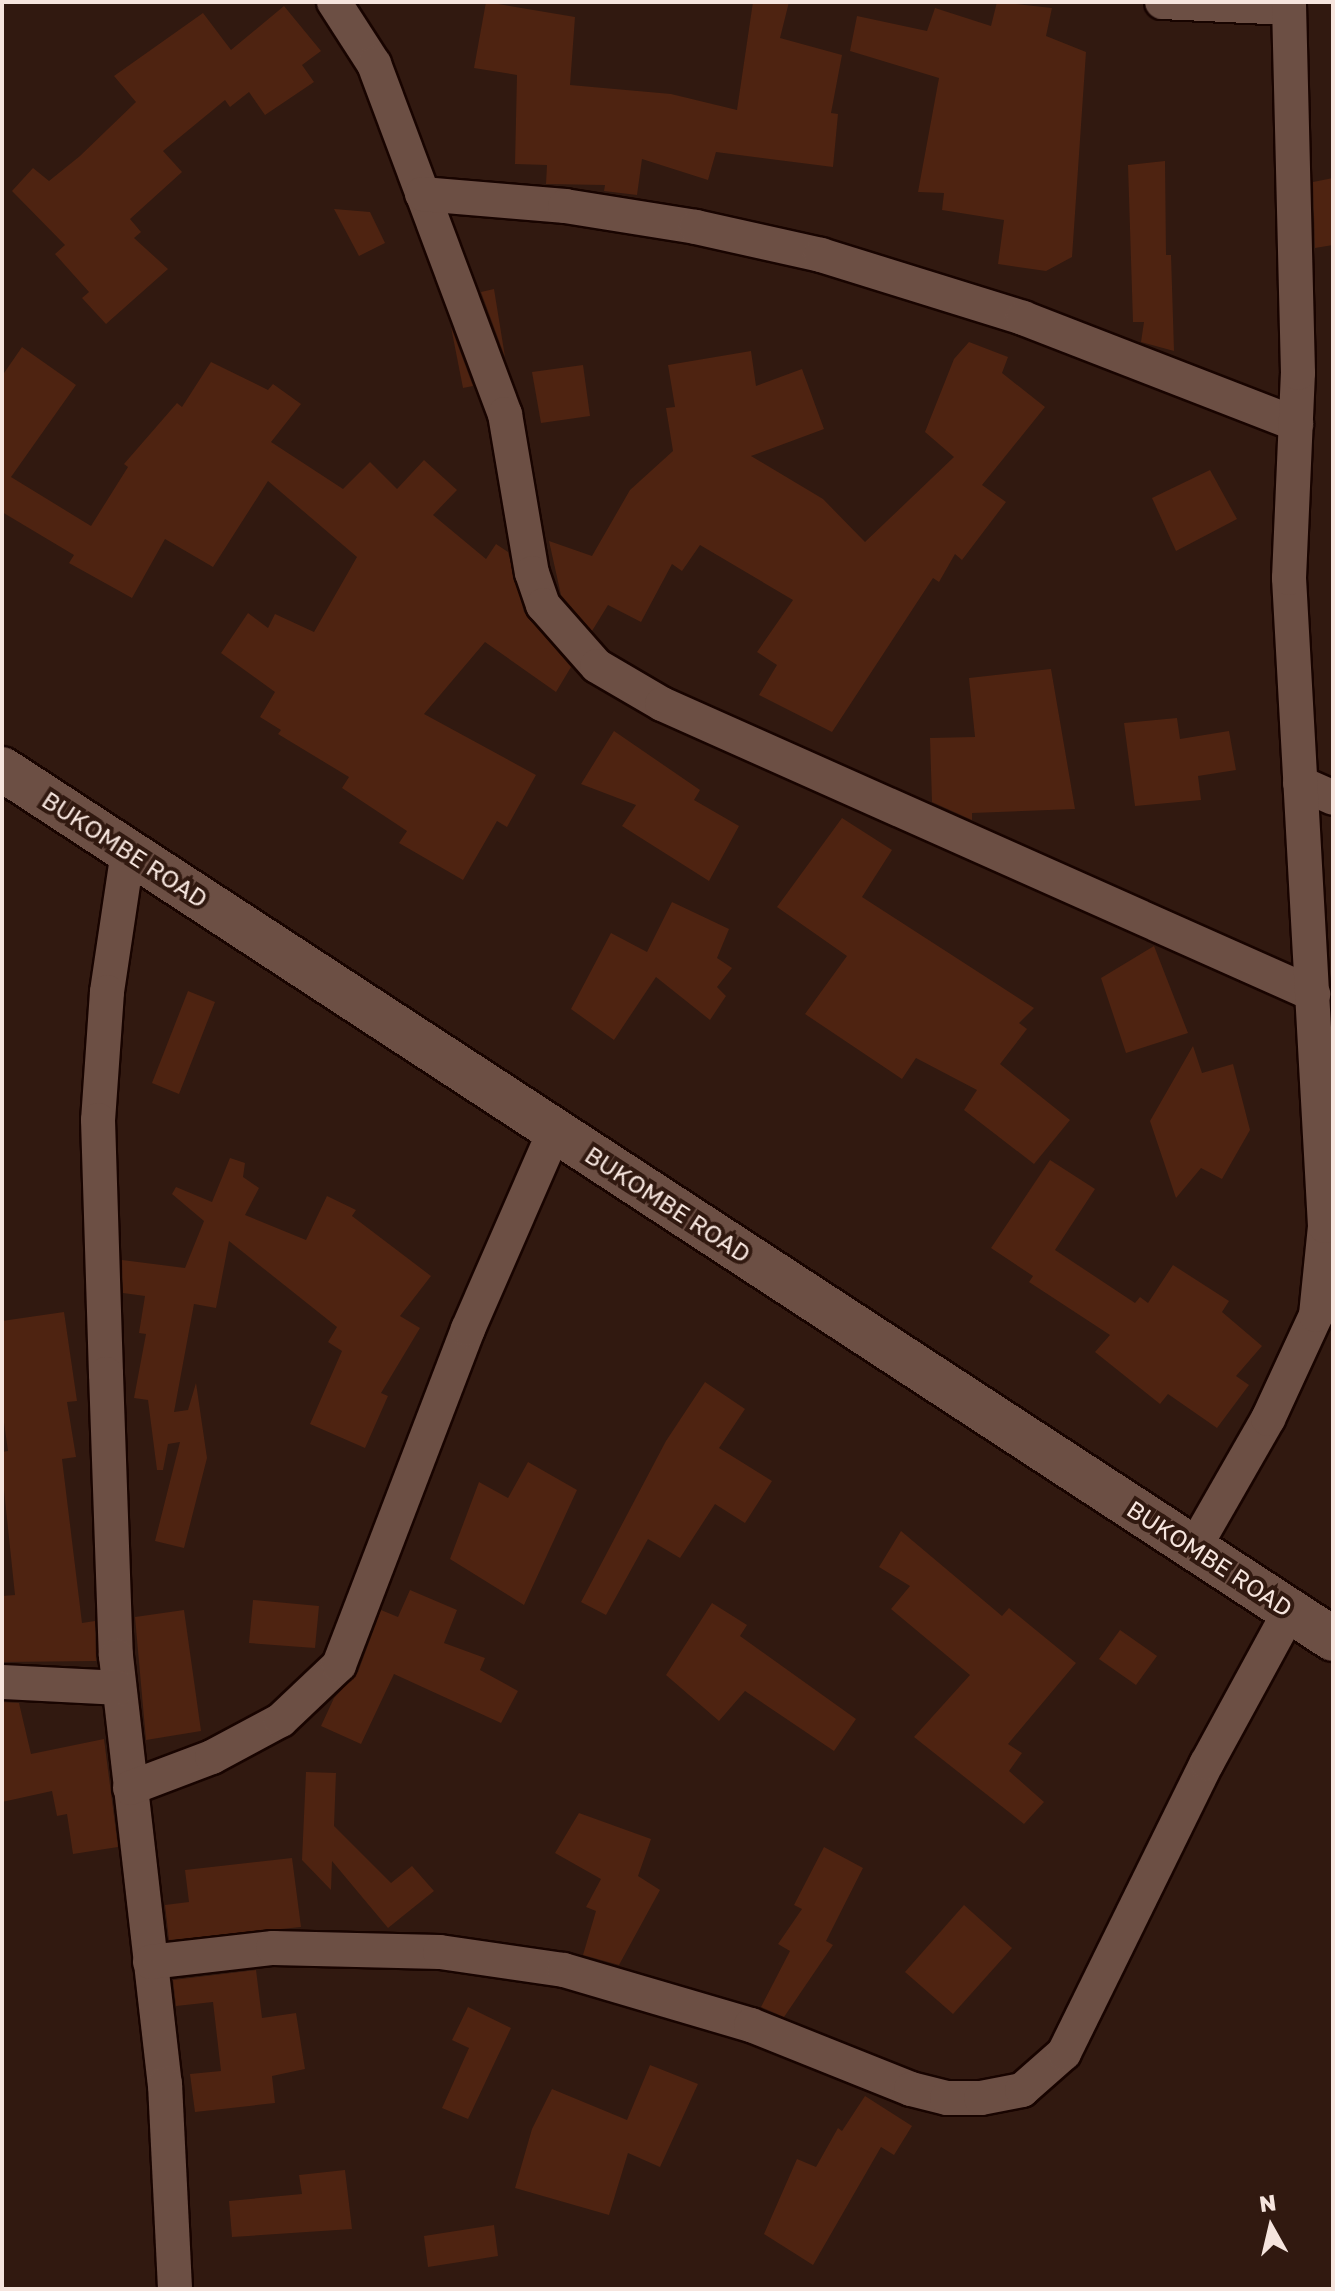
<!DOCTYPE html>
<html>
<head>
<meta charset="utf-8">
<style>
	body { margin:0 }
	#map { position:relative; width:1335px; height:2291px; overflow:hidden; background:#311910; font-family:"Golos Text",sans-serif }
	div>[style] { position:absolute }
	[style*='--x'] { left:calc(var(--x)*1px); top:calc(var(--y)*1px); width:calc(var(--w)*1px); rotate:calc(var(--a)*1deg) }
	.building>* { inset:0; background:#4e2311 }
	.roads { filter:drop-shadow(2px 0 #180400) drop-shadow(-2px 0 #180400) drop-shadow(0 2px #180400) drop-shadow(0 -2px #180400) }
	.minor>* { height:34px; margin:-17px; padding:0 17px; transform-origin:17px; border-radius:17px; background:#6c4f44 }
	.secondary>* { height:44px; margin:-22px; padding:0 22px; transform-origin:22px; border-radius:22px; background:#6c4f44 }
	span { translate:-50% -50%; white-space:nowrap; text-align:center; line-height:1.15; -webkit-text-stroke:8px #311910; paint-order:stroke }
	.street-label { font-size:24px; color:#f6e5de }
	.frame { position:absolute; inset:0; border:4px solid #f6e5de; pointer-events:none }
	.north { position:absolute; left:1231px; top:2187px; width:80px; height:80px; -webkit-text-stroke:6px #311910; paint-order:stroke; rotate:352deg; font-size:22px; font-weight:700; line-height:32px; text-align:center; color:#f6e5de }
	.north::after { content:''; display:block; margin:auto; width:28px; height:36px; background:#f6e5de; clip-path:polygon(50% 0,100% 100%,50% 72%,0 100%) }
</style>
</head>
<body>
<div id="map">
	<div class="building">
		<div style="clip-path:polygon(486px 2px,575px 17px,570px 85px,671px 94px,737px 110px,753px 2px,789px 2px,780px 38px,842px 55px,831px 113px,838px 114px,833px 167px,716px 152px,708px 180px,642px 159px,637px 195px,604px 191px,605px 185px,546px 184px,547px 165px,515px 164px,517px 75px,474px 68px)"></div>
		<div style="clip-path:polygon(997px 2px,1052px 8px,1046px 36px,1086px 52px,1072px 257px,1046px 271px,998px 264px,1004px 220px,942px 210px,944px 193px,918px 192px,939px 78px,850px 51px,857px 16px,927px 31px,935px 8px,991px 26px)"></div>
		<div style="clip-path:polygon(284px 6px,321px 51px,302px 65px,314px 82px,265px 115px,249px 92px,230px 107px,225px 100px,163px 151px,182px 172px,130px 219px,141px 232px,134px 238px,168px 269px,106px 324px,82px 298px,89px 292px,55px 254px,65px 245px,12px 191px,33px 168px,49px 181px,80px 156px,136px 102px,114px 76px,203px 13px,231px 50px)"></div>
		<div style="clip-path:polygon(1165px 161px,1166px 255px,1171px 255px,1174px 351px,1141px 342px,1144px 322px,1133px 322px,1128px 165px)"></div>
		<div style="clip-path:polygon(1333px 178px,1333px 245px,1315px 248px,1313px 182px)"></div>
		<div style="clip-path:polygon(334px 209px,370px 212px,385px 243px,359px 256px)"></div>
		<div style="clip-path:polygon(494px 289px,505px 357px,481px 292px)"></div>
		<div style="clip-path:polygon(451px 327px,473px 386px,463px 388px)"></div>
		<div style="clip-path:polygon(969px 342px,1008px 357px,1002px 373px,1045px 407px,982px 485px,1006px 502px,962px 560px,955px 554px,939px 582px,933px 578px,832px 732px,759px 695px,777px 665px,757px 652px,793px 600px,700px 545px,682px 571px,672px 564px,641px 622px,608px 605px,592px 631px,561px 595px,549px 541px,592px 556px,630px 490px,673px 451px,666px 408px,675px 407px,668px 365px,751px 351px,756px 386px,802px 369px,824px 429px,751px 456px,823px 499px,865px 542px,954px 457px,925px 432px,954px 359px)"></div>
		<div style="clip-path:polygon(22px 347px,76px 385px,11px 477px,91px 526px,128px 467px,124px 464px,177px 403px,182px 407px,211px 362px,268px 390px,273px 384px,301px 404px,271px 442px,343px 489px,370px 462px,397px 489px,424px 460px,457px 490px,433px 515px,486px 559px,496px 544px,508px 552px,524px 612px,571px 667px,556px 692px,485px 642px,424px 714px,536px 775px,507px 827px,497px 821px,463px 880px,399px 843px,407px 831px,342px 788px,349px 777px,278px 734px,281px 730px,260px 717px,275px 692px,221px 653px,248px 613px,268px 628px,275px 614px,314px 632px,357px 557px,268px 481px,213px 567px,165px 539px,132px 598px,69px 563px,74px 555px,2px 512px,2px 376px)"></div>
		<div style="clip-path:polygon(583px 365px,590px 416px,541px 423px,532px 372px)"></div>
		<div style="clip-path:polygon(1210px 470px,1237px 519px,1176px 551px,1152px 498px)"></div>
		<div style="clip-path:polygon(1051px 669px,1075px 809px,972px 813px,972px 820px,932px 802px,930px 738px,975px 737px,969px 678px)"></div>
		<div style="clip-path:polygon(1177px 718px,1180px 739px,1229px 731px,1236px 770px,1198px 776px,1201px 800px,1135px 806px,1124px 723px)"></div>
		<div style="clip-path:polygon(614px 731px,700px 790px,694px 800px,739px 826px,709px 881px,622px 826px,636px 805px,581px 784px)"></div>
		<div style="clip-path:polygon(842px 818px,892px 850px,862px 897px,1034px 1008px,1019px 1023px,1027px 1029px,1000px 1064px,1070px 1120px,1034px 1164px,964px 1110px,977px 1090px,916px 1058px,902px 1079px,805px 1014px,847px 956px,777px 907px)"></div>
		<div style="clip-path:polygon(672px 902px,729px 929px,717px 958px,732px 968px,717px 987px,726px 996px,710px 1020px,656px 977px,614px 1040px,571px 1009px,611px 933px,647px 952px)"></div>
		<div style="clip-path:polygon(1154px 946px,1188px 1033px,1126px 1053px,1101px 978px)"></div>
		<div style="clip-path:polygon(188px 991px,215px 1002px,179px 1094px,152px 1083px)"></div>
		<div style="clip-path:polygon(1193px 1046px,1202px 1073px,1233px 1064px,1250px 1130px,1222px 1179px,1201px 1168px,1176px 1198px,1150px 1121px)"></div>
		<div style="clip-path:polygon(230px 1158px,245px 1163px,243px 1177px,259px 1188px,245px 1215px,306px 1240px,327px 1196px,356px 1210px,352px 1216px,431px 1276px,400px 1316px,420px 1328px,381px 1393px,388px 1396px,365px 1448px,310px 1424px,342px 1351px,328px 1342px,337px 1327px,229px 1241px,216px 1308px,194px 1304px,174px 1412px,188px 1410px,196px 1383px,207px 1458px,184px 1548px,155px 1541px,180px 1442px,168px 1444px,163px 1470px,157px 1470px,148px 1400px,134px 1398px,146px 1334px,139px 1333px,145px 1296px,123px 1293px,122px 1260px,185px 1268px,204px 1221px,172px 1194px,176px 1187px,212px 1202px)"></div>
		<div style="clip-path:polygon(1050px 1160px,1095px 1189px,1055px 1250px,1135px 1303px,1140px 1297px,1148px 1303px,1173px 1265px,1229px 1301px,1222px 1312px,1262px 1346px,1236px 1376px,1249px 1385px,1217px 1428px,1168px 1394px,1160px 1404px,1095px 1352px,1110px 1335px,1029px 1282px,1033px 1276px,991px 1248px)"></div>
		<div style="clip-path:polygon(64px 1312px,77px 1401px,67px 1402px,76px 1457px,62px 1459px,82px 1623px,95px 1621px,96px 1661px,2px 1662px,2px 1596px,15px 1595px,2px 1471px,2px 1452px,8px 1451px,2px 1408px,2px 1321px)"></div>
		<div style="clip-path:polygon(705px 1382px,745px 1409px,719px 1448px,772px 1481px,745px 1523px,715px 1504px,680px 1558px,648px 1539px,606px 1615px,581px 1602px,666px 1441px)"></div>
		<div style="clip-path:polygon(528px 1462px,577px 1490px,524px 1605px,450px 1559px,479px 1482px,508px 1498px)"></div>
		<div style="clip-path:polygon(901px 1531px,1002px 1616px,1009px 1608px,1076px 1663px,1008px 1744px,1022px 1753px,1009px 1771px,1044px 1802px,1024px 1824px,914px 1737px,970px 1675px,891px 1609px,910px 1586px,879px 1567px)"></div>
		<div style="clip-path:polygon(410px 1590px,457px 1610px,444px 1643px,485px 1658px,480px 1670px,518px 1691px,501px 1723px,394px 1674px,361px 1744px,321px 1726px,334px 1698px,358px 1672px,381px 1610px,398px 1617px)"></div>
		<div style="clip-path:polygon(253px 1600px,319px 1606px,315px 1648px,249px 1643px)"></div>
		<div style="clip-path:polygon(712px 1603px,747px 1625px,740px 1636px,856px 1719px,834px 1751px,745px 1691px,719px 1721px,666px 1675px)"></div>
		<div style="clip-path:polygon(184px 1610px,201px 1731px,146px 1740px,135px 1617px)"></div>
		<div style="clip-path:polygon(1120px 1630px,1157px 1656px,1136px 1685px,1099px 1659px)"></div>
		<div style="clip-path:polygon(2px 1702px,19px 1703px,31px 1754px,104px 1739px,118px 1847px,73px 1854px,67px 1814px,57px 1816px,52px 1791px,2px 1802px)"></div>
		<div style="clip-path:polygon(306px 1772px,336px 1773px,334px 1826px,391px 1883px,412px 1866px,434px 1891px,388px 1928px,332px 1861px,331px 1890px,302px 1860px)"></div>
		<div style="clip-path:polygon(579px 1813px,651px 1839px,638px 1876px,660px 1890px,619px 1965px,583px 1955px,596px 1911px,586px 1907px,601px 1879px,555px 1853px)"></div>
		<div style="clip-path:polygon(824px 1847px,863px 1868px,826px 1941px,833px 1945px,784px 2017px,761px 2007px,790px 1951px,778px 1944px,802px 1909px,794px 1905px)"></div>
		<div style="clip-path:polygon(292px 1858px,301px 1927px,169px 1940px,165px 1905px,189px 1902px,185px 1870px)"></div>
		<div style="clip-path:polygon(964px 1905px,1012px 1948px,953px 2014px,905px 1972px)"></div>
		<div style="clip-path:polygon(256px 1970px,262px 2018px,296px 2013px,305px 2069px,272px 2076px,275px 2103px,195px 2112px,190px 2074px,221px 2071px,213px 2002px,176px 2006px,173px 1980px)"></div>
		<div style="clip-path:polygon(468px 2007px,511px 2028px,468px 2119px,442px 2108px,469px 2048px,452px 2040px)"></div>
		<div style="clip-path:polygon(650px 2065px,698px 2084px,660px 2167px,628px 2153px,609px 2215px,515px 2188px,532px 2129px,552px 2089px,627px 2120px)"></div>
		<div style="clip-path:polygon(865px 2096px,912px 2126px,894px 2155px,881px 2147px,813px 2265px,764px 2234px,797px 2159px,816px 2167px,838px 2128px,842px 2131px)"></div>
		<div style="clip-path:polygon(345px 2170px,352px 2229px,232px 2237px,229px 2201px,302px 2194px,299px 2175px)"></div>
		<div style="clip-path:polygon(494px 2225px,498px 2256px,428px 2267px,424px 2236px)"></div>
	</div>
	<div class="roads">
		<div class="minor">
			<div style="--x:334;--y:2;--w:74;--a:57.2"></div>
			<div style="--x:374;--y:64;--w:374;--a:69.5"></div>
			<div style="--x:505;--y:414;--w:161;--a:80.4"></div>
			<div style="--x:532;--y:573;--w:34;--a:71"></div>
			<div style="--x:543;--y:605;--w:81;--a:48.5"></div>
			<div style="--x:597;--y:666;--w:75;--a:30.3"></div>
			<div style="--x:662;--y:704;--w:713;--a:24.01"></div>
			<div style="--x:1162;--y:2;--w:127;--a:2.7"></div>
			<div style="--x:422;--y:194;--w:144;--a:4.8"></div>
			<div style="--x:565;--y:206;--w:133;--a:9.1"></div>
			<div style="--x:696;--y:227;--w:128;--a:12.6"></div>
			<div style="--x:821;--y:255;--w:212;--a:17.3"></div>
			<div style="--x:1023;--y:318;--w:293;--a:21.2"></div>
			<div style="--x:1300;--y:783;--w:36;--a:24"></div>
			<div style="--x:128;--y:851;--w:143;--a:98.5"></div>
			<div style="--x:107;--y:992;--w:128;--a:94"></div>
			<div style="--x:98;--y:1120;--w:254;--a:88.2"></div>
			<div style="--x:106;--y:1374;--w:282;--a:88"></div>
			<div style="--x:116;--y:1656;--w:431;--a:83.5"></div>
			<div style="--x:165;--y:2084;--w:205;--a:87.2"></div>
			<div style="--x:1194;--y:1548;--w:149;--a:-60.2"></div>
			<div style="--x:1268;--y:1419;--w:115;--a:-65.2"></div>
			<div style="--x:1316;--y:1315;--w:89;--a:-84.2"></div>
			<div style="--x:1325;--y:1226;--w:649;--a:-93.18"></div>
			<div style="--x:1289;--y:578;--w:205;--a:-87.5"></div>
			<div style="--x:1298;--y:373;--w:371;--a:-91.4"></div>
			<div style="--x:2;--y:1682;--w:117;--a:2.9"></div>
			<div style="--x:130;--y:1788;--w:88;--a:-20.7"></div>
			<div style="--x:212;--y:1757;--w:78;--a:-28.2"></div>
			<div style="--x:281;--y:1720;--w:80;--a:-43.5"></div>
			<div style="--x:339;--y:1665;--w:360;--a:-69"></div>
			<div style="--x:468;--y:1329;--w:217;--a:-66.4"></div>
			<div style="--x:150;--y:1962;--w:124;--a:-6.5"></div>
			<div style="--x:273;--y:1948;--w:167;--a:1.4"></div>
			<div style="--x:440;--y:1952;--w:125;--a:8.3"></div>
			<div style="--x:564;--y:1970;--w:195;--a:16.4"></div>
			<div style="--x:751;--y:2025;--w:172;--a:21.8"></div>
			<div style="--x:911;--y:2089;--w:37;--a:14"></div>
			<div style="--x:947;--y:2098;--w:34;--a:0"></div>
			<div style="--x:981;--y:2098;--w:42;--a:-11"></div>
			<div style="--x:1022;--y:2090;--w:56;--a:-41.4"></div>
			<div style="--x:1064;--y:2053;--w:323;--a:-63.8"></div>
			<div style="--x:1207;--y:1763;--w:173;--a:-61.4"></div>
		</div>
		<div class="secondary">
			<div style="--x:2;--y:769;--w:1590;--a:33.17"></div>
		</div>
	</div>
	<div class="street-label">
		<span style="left:125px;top:849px;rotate:33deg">BUKOMBE ROAD</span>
		<span style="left:668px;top:1204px;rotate:33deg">BUKOMBE ROAD</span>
		<span style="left:1210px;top:1558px;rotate:33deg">BUKOMBE ROAD</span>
	</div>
	<div class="frame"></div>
	<div class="north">N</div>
</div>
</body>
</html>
